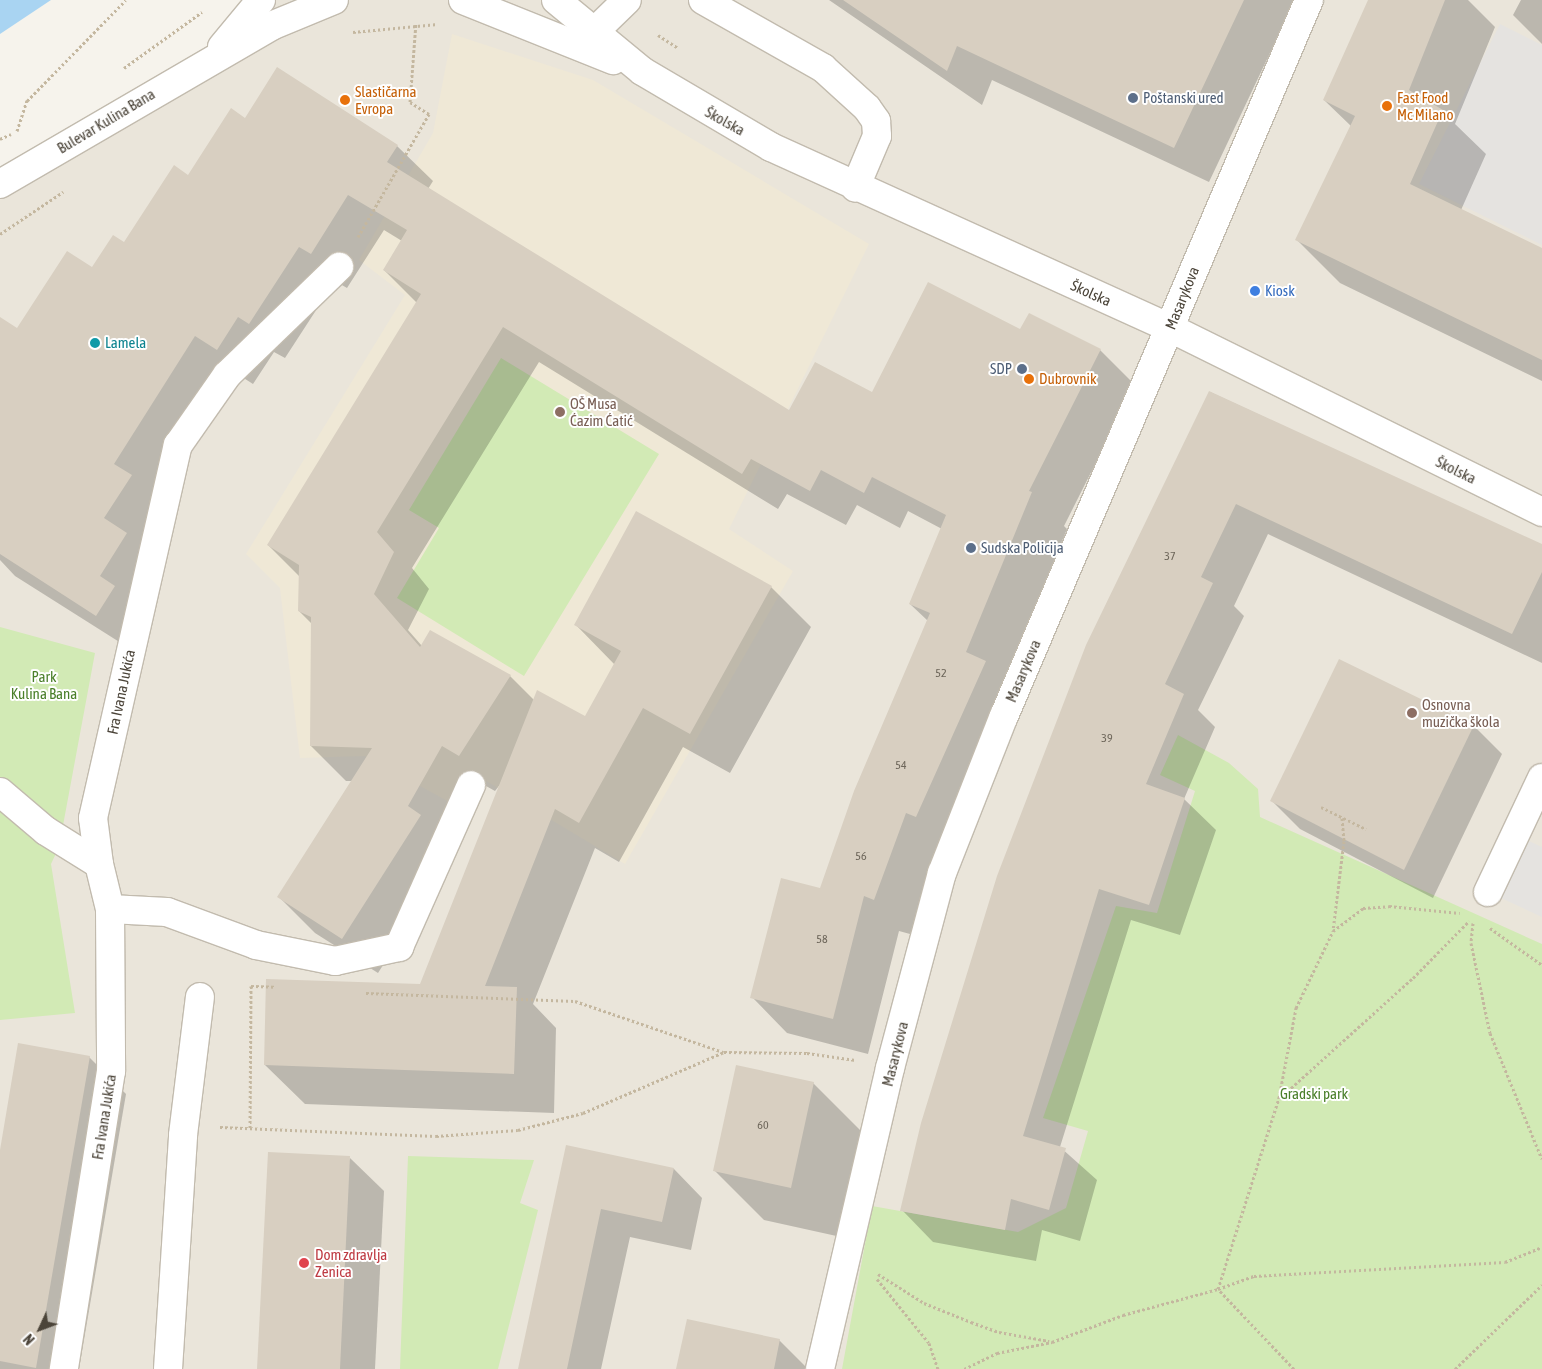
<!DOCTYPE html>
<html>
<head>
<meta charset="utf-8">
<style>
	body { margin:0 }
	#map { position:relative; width:1542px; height:1369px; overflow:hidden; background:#f6f3ec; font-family:"Asap Condensed",sans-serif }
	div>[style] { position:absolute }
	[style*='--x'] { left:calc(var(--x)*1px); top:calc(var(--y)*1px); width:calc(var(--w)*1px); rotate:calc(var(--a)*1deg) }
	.residential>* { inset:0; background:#eae5da }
	.education>* { inset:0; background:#efe8d6 }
	.green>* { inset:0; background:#d2eab5 }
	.parking>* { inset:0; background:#e5e3e0 }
	.water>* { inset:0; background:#a9d4f2 }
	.shadow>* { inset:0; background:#0003 }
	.building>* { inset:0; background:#d8cfc1 }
	.path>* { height:3px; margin-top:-1.5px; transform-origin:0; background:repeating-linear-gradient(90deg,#c4b79f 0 2.5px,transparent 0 5px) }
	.roads { filter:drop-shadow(1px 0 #c2bbae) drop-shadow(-1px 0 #c2bbae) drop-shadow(0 1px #c2bbae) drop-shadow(0 -1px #c2bbae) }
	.minor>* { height:28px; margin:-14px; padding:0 14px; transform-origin:14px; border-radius:14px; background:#fff }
	.dots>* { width:14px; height:14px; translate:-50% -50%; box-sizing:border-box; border:2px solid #fff; border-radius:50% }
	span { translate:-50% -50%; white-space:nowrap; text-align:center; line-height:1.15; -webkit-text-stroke:4px #fff; paint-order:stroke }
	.number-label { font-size:12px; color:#6e675b }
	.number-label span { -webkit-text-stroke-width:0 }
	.food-label { font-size:15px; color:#c56008 }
	.left { translate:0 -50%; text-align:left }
	.service-label { font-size:15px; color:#4e5e75 }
	.right { translate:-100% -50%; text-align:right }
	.street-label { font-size:15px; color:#4b4439 }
	.shop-label { font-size:15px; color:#366cbe }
	.culture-label { font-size:15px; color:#0d838f }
	.education-label { font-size:15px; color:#785e54 }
	.park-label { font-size:15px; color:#4a7f2a }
	.health-label { font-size:15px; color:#be3a42 }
	.north { position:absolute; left:15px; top:1304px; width:50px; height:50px; -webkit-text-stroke:4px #fff; paint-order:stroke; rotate:227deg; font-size:14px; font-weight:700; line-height:20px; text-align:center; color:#4b4439 }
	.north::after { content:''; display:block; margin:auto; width:18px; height:22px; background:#4b4439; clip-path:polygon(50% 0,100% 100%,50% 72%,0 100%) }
</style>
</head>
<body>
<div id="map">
	<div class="residential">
		<div style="clip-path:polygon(261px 0,1542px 0,1542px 1369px,0 1369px,0 184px,213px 59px)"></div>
	</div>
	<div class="education">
		<div style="clip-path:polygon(452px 34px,593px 80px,869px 244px,729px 529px,793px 571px,625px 864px,468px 770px,453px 804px,365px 756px,300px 758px,280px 588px,246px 554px,405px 295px,359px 260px,433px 133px)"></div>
	</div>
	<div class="green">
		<div style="clip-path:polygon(501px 358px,659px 454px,524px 676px,397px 598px,439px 528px,409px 510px)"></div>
		<div style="clip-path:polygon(0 627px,95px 653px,59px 847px,51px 864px,75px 1013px,0 1020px)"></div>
		<div style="clip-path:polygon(1178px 735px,1229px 763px,1258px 789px,1260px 817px,1542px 944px,1542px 1369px,842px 1369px,872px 1206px,1018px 1232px,1066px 1208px,1088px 1131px,1043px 1118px,1116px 906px,1157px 913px,1195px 791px,1160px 775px)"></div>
		<div style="clip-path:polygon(408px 1156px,534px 1160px,520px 1203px,538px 1210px,498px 1369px,400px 1369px)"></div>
	</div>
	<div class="parking">
		<div style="clip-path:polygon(1500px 24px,1542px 45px,1542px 245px,1419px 184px)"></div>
		<div style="clip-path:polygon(1516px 835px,1542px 847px,1542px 917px,1488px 892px)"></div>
	</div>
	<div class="water">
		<div style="clip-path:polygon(0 0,51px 0,0 34px)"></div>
	</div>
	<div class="shadow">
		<div style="clip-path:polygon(829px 0,1295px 0,1209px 182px,992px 80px,982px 105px)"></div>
		<div style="clip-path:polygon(1369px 0,1468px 0,1495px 27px,1455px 124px,1486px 154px,1461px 210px,1542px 250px,1542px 381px,1340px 283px,1297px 240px,1351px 126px,1324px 100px)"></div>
		<div style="clip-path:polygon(1521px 0,1542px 0,1542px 44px,1513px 15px)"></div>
		<div style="clip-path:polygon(245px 119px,397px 146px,433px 181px,428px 189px,789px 412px,872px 394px,1021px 330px,1100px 350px,1135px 385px,1064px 526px,1067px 529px,1004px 681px,1020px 698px,942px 848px,910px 934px,899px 931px,868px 1054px,787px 1033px,752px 997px,821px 889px,928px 621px,910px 604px,942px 529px,908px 511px,900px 528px,857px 505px,846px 525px,787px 494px,778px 509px,539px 362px,412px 568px,429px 589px,408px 630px,422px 646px,510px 676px,534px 700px,586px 718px,615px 665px,575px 624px,771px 587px,811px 627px,730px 773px,683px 747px,619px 862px,595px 848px,533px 1004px,556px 1028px,554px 1113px,305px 1104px,265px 1065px,421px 985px,502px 782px,495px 791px,477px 781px,456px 851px,378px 973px,315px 933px,279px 897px,352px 781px,346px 781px,311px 746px,312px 624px,299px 611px,300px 577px,268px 545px,417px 303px,384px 270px,402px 241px,384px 230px,347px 288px,335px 281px,285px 358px,274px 352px,253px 384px,231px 370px,152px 496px,167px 511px,132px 650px,15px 576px,0 560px,0 319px,17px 330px,125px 243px)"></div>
		<div style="clip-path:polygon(1210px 392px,1542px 546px,1542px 663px,1268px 534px,1234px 606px,1244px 616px,1198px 710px,1215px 727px,1184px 799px,1216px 830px,1180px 935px,1131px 920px,1060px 1147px,1097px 1180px,1080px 1241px,1042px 1230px,1036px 1261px,933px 1242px,902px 1210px)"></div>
		<div style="clip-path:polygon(1474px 726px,1502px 754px,1433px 898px,1300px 829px,1272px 801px)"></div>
		<div style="clip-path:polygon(89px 1057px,126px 1094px,79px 1369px,0 1369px,0 1158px)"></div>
		<div style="clip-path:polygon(813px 1083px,863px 1133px,841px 1237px,764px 1220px,714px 1170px)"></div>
		<div style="clip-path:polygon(567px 1146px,674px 1169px,702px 1198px,691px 1250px,630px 1237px,601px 1369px,519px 1369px)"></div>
		<div style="clip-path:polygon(350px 1158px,384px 1191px,375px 1369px,258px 1369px)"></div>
		<div style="clip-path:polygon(779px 1340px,808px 1369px,677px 1369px)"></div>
	</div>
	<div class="building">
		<div style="clip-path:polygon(843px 0,1244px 0,1174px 148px,957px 46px,947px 71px)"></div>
		<div style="clip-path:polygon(1368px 0,1445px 0,1409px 90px,1443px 110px,1410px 184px,1542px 248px,1542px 360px,1295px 240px,1355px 116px,1323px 100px)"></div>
		<div style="clip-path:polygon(277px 67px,398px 145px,387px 162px,789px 410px,815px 362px,872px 392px,928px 282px,1020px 329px,1029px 313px,1101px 349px,1029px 491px,1032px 492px,966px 652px,986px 661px,916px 817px,906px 813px,874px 900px,864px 896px,833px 1019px,750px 998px,781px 878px,820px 888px,854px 791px,930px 613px,909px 604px,946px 515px,872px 477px,864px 493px,821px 470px,810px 491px,751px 459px,742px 474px,503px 327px,377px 532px,394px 552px,374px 594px,420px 647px,430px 630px,511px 675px,459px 756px,442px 746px,408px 806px,421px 815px,342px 939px,277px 897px,372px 748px,310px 746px,311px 617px,298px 611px,299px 565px,267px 545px,421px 294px,383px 270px,407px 230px,348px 195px,311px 254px,299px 247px,249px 324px,238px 317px,217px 350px,195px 336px,114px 464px,132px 475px,104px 518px,127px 533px,100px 576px,115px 586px,96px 616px,0 554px,0 317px,17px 328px,67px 251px,92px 267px,113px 235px,124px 242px,174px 165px,188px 175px,231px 108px,245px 118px)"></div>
		<div style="clip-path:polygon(1209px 391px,1542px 544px,1542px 572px,1512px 634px,1236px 504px,1201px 577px,1213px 583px,1165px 684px,1184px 694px,1146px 784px,1185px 798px,1149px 905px,1099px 889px,1023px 1136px,1066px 1148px,1049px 1210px,1011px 1199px,1005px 1230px,900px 1211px,921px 1123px,997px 876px,1086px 645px)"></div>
		<div style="clip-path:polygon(636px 511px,772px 586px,690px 734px,643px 708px,579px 823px,555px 809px,485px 986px,517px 987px,514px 1074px,264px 1065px,266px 979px,420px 984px,537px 690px,585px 716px,621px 651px,574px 625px)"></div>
		<div style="clip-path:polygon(1339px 659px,1474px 725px,1404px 870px,1270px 801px)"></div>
		<div style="clip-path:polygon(18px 1043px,90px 1056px,36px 1368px,0 1361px,0 1150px)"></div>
		<div style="clip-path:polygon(736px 1065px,814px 1082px,791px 1188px,713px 1171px)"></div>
		<div style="clip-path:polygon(566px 1145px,674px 1168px,662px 1222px,601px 1209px,567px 1369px,518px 1369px)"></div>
		<div style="clip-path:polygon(268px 1152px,350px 1156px,340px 1369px,257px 1369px)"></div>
		<div style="clip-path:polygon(687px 1319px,780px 1339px,774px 1369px,676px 1369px)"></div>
	</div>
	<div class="path">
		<div style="--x:353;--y:32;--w:85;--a:-5.4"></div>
		<div style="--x:658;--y:35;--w:24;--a:33"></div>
		<div style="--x:124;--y:68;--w:96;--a:-35.7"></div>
		<div style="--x:17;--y:131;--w:32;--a:-72"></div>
		<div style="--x:27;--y:101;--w:141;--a:-45.6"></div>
		<div style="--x:0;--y:139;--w:12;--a:-24"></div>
		<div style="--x:0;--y:234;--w:76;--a:-33.7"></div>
		<div style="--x:358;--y:237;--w:142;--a:-60"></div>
		<div style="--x:429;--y:114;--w:22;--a:-148"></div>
		<div style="--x:410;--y:102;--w:79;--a:-85.7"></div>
		<div style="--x:1321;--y:807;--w:50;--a:26.1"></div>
		<div style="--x:1342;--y:818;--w:23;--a:85"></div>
		<div style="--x:1344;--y:841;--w:91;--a:97"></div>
		<div style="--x:1333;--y:931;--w:38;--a:-37"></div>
		<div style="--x:1363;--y:908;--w:26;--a:-4"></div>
		<div style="--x:1389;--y:906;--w:71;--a:5.6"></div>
		<div style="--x:1473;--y:923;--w:20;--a:96"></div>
		<div style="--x:1471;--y:943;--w:92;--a:78.1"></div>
		<div style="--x:1490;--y:1033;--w:136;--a:67.6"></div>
		<div style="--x:1490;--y:928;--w:64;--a:35.4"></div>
		<div style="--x:366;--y:993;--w:209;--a:2.2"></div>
		<div style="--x:575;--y:1001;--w:157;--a:19"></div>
		<div style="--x:1280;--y:1098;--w:179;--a:-42.1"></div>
		<div style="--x:1413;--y:978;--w:80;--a:-45.5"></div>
		<div style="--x:220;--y:1127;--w:216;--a:2.4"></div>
		<div style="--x:436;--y:1136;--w:82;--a:-4.2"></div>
		<div style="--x:518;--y:1130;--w:67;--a:-14.7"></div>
		<div style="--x:583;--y:1113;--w:154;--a:-23.4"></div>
		<div style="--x:724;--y:1052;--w:83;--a:0.7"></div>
		<div style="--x:807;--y:1053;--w:49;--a:8.1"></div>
		<div style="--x:250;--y:1128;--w:142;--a:-89.6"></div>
		<div style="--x:251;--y:986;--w:23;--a:2"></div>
		<div style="--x:878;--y:1274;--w:54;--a:32.2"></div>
		<div style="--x:924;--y:1303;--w:51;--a:22"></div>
		<div style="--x:971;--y:1322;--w:30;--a:20"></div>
		<div style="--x:999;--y:1332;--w:51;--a:10.2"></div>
		<div style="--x:877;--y:1279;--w:82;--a:50.9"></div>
		<div style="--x:929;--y:1343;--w:28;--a:71"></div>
		<div style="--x:964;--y:1369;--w:37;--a:-26"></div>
		<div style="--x:997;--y:1353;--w:56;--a:-11.3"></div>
		<div style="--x:1052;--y:1342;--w:76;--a:-20.8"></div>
		<div style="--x:1123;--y:1315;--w:98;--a:-15.3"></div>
		<div style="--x:1218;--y:1289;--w:201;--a:-72.3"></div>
		<div style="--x:1279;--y:1098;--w:92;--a:-79.3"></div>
		<div style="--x:1296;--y:1008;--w:85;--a:-64.3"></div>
		<div style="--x:1294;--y:1369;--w:110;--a:-133.5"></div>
		<div style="--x:1218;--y:1289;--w:38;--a:-20"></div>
		<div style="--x:1254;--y:1276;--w:251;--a:-3.2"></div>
		<div style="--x:1505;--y:1262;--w:40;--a:-22"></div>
		<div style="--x:1455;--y:1369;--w:121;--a:-44"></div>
	</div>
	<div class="roads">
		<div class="minor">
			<div style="--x:463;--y:0;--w:162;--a:21.8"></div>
			<div style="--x:556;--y:0;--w:112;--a:39.5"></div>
			<div style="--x:642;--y:71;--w:150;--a:30.5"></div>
			<div style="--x:771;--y:147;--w:438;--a:24.4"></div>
			<div style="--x:1170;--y:328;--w:415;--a:26.3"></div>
			<div style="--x:703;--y:0;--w:138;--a:29.5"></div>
			<div style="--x:823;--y:68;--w:59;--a:42.3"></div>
			<div style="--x:867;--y:108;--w:16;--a:55"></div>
			<div style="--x:876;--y:121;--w:15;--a:86"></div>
			<div style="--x:877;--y:136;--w:56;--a:112.9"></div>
			<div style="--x:593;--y:33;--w:47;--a:-44.1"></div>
			<div style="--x:222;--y:47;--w:61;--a:-50.3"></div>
			<div style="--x:0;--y:184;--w:314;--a:-30.2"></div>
			<div style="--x:271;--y:26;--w:68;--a:-22.4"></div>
			<div style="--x:0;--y:792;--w:60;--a:40.3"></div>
			<div style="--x:46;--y:831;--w:62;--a:31.9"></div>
			<div style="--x:99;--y:864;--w:46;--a:76.3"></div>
			<div style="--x:110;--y:909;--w:162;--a:89.6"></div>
			<div style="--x:111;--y:1071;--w:302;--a:99"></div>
			<div style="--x:99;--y:864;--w:46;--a:-97.4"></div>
			<div style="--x:93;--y:818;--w:383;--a:-77.2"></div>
			<div style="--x:178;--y:445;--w:85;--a:-55"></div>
			<div style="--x:227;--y:375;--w:156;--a:-44"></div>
			<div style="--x:1488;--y:892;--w:126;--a:-64.7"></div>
			<div style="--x:110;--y:909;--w:57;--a:3"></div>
			<div style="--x:167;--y:912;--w:95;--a:20.3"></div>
			<div style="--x:256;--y:945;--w:81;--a:11.4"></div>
			<div style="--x:335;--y:961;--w:66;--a:-12.3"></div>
			<div style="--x:399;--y:947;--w:177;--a:-66"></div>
			<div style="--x:168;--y:1369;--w:234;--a:-86.3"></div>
			<div style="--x:183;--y:1135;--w:139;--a:-83"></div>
			<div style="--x:820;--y:1369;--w:309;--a:-76.9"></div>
			<div style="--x:890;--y:1068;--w:202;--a:-75.1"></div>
			<div style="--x:942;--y:873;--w:169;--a:-68.5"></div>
			<div style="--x:1004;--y:716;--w:778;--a:-66.93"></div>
		</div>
	</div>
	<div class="dots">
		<div style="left:1133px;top:98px;background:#5c6f8a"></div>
		<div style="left:345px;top:100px;background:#e8710a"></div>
		<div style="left:1387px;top:106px;background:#e8710a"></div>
		<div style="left:1255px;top:291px;background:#3f7fe0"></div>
		<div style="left:95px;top:343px;background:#0f9aa8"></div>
		<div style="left:1022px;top:369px;background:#5c6f8a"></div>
		<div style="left:1029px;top:379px;background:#e8710a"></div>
		<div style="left:560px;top:412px;background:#8d6e63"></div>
		<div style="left:971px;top:548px;background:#5c6f8a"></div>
		<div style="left:1412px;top:713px;background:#8d6e63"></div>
		<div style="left:304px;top:1263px;background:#e0444e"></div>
	</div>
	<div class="number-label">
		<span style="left:1170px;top:557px">37</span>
		<span style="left:941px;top:674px">52</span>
		<span style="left:1107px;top:739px">39</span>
		<span style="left:901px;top:766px">54</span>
		<span style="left:861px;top:857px">56</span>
		<span style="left:822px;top:940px">58</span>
		<span style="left:763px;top:1126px">60</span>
	</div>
	<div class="food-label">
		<span class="left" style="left:355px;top:100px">Slastičarna<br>Evropa</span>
		<span class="left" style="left:1397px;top:106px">Fast Food<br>Mc Milano</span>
		<span class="left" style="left:1039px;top:379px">Dubrovnik</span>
	</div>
	<div class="service-label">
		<span class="left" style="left:1143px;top:98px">Poštanski ured</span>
		<span class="right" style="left:1012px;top:369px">SDP</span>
		<span class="left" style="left:981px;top:548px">Sudska Policija</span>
	</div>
	<div class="street-label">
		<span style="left:106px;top:121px;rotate:-31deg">Bulevar Kulina Bana</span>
		<span style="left:725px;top:121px;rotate:29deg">Školska</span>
		<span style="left:1091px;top:293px;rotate:24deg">Školska</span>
		<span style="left:1182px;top:298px;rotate:-68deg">Masarykova</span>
		<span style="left:1456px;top:470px;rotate:26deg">Školska</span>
		<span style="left:1023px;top:671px;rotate:-67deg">Masarykova</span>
		<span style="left:121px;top:692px;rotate:-78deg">Fra Ivana Jukića</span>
		<span style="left:895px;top:1054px;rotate:-76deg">Masarykova</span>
		<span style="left:104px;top:1117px;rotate:-81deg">Fra Ivana Jukića</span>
	</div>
	<div class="shop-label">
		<span class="left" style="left:1265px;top:291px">Kiosk</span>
	</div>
	<div class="culture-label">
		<span class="left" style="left:105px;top:343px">Lamela</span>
	</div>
	<div class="education-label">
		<span class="left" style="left:570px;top:412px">OŠ Musa<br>Ćazim Ćatić</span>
		<span class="left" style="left:1422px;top:713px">Osnovna<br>muzička škola</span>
	</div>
	<div class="park-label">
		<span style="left:44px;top:685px">Park<br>Kulina Bana</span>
		<span style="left:1314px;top:1094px">Gradski park</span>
	</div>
	<div class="health-label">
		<span class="left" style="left:315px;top:1263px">Dom zdravlja<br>Zenica</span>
	</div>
	<div class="north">N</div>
</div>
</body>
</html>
